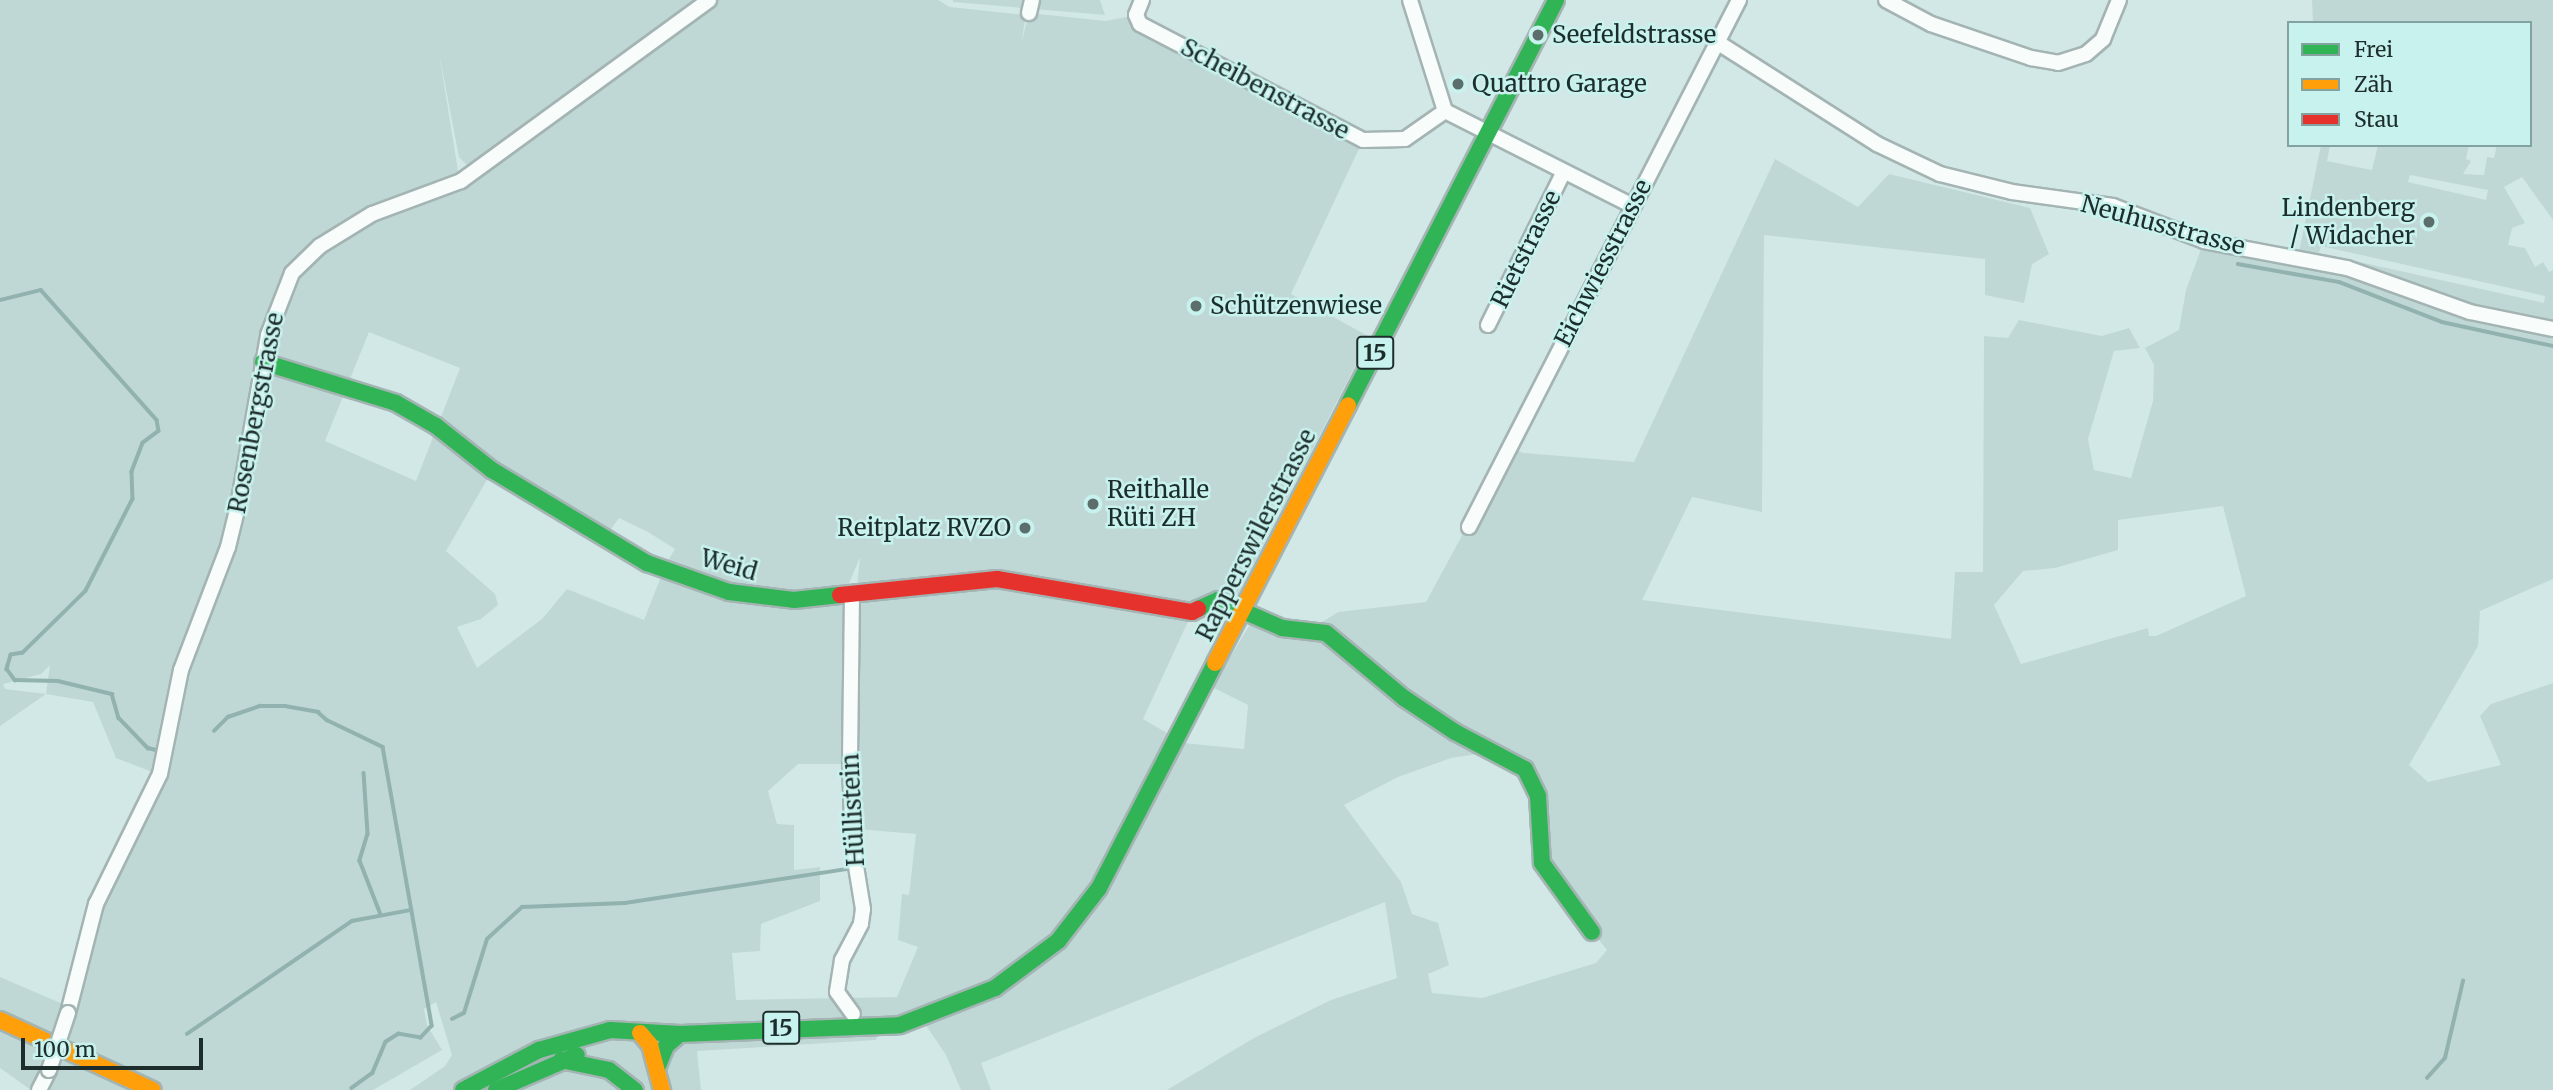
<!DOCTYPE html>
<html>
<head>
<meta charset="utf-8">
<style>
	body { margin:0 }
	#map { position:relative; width:2553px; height:1090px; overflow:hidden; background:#d2e8e6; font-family:Merriweather,serif }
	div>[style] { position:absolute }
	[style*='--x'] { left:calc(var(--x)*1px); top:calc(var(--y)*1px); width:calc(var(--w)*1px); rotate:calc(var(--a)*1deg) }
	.green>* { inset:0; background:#bfd8d6 }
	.stream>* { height:3.5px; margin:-1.75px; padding:0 1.75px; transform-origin:1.75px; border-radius:1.75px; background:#91b2af }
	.roads { filter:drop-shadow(2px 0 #a3b4b3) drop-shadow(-2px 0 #a3b4b3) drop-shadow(0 2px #a3b4b3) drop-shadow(0 -2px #a3b4b3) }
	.street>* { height:14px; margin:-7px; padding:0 7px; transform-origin:7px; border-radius:7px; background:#f8fcfb }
	.fast>* { height:16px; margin:-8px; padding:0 8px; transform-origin:8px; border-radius:8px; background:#30b455 }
	.slow>* { height:16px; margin:-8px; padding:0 8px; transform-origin:8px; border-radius:8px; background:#ff9f0a }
	.jam>* { height:16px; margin:-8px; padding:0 8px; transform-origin:8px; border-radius:8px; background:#e5322d }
	.bridges { filter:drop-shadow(2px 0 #a3b4b3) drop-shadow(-2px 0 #a3b4b3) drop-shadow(0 2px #a3b4b3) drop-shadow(0 -2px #a3b4b3) }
	.street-bridge>* { height:14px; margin:-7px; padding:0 7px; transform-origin:7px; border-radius:7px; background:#f8fcfb }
	.dots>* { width:19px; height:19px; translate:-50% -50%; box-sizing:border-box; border:4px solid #c8f2ee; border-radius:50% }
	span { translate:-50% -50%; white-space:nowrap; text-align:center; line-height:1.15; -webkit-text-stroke:5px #c8f2ee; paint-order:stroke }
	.shield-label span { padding:2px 5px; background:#c8f2ee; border:2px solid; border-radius:5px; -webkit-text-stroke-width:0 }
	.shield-label { font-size:23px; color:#1d2d2b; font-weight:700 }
	.poi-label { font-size:24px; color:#1d2d2b }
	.left { translate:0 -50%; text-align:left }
	.right { translate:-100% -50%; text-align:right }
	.street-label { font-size:24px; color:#1d2d2b }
	.legend { position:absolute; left:2287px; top:21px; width:245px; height:126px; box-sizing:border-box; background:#c8f2ee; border:2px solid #84a3a0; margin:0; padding:9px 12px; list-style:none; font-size:21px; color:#1d2d2b }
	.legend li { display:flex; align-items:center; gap:14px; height:35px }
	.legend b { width:35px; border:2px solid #84a3a0 }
	.scale { position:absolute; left:21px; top:1038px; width:182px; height:32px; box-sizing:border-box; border:4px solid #1d2d2b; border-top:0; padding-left:9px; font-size:21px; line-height:24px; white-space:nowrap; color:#1d2d2b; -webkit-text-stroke:5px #c8f2ee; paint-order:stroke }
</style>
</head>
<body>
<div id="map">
	<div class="green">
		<div style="clip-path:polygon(evenodd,0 0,700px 0,470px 168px,459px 157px,439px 53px,458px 171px,450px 182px,370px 211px,327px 242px,373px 218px,461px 186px,717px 0,938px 0,950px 7px,1026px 15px,1021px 44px,1029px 13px,1106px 21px,1136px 15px,1140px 24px,1363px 140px,1291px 294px,1370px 337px,1238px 595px,1230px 599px,1219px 595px,1196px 607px,1183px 607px,988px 575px,863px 589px,857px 587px,860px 557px,846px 591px,802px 596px,747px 594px,665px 565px,675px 549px,648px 532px,619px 518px,606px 536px,492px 471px,446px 551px,495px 594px,498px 605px,481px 619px,457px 627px,477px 668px,542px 619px,567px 589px,644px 620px,664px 569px,757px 601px,834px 600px,843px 604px,847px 764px,798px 764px,768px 791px,777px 824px,794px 825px,794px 870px,820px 867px,820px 901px,761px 924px,760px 951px,732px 953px,736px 1000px,897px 997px,918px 947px,898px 940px,902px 894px,909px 895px,916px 834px,857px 829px,852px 611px,856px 600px,878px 594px,982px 582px,1191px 615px,1143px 719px,1184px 743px,1244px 749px,1248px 705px,1212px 687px,1255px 616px,1282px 628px,1313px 628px,1338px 612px,1426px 602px,1510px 447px,1523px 453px,1634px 462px,1775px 159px,1858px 207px,1889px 174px,2030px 208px,2049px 254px,2032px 264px,2024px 303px,1985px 295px,1985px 259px,1764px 235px,1762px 512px,1692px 497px,1642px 600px,1951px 639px,1955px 572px,1983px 572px,1984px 336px,2008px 338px,2019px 320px,2102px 336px,2129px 328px,2140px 348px,2114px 351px,2088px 439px,2094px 470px,2131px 478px,2153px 401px,2154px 365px,2145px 348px,2179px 330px,2186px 290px,2204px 241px,2298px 257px,2321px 145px,2330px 145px,2327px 161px,2372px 170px,2378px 145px,2469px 145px,2466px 159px,2471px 161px,2463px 174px,2484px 175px,2487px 157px,2494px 158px,2497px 145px,2530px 145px,2530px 23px,2313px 23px,2312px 0,2553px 0,2553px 220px,2522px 177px,2504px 187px,2525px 223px,2512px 228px,2508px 245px,2525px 248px,2535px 267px,2543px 262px,2549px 272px,2553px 270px,2553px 579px,2480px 611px,2478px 646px,2409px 765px,2428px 782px,2501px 765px,2480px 716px,2491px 704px,2553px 683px,2553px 1090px,1167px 1090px,1254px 1038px,1331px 1000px,1397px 978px,1385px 902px,981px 1063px,991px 1090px,961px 1090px,946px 1055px,919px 1015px,882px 1026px,876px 1040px,697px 1051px,701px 1090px,410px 1090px,445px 1066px,452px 1055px,436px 1002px,424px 1009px,427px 1025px,442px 1050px,373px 1090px,31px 1090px,0 1068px,0 977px,70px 1007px,96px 904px,160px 775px,116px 758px,93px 702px,46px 694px,0 726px,0 0,2410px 175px,2488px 190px,2486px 200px,2408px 182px,2410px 175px,0 0,2321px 246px,2545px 296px,2544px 303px,2319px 253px,2321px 246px,0 0,369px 332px,460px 368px,416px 481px,325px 441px,369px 332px,0 0,2223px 506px,2246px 596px,2156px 636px,2149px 636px,2148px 628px,2021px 664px,1994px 605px,2023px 571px,2055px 568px,2118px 550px,2118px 520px,2223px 506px,0 0,50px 665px,46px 694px,5px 689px,3px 684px,41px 674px,50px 665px,0 0,1498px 751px,1525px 769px,1537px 796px,1542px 863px,1548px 876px,1607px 950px,1596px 963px,1482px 998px,1432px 993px,1428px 974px,1449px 965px,1438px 923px,1412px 914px,1401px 882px,1344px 805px,1398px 777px,1451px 758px,1498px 751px)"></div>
		<div style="clip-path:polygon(1100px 0,1105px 15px,953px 2px,953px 0)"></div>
	</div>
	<div class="stream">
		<div style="--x:2238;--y:264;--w:103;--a:10.1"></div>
		<div style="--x:2339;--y:282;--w:110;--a:21.2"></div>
		<div style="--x:2442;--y:322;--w:114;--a:12.2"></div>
		<div style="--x:0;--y:300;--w:42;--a:-13.7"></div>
		<div style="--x:41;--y:290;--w:174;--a:48.3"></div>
		<div style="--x:157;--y:420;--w:11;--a:80"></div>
		<div style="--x:159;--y:431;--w:20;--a:143"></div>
		<div style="--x:143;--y:443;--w:31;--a:111"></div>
		<div style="--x:132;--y:472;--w:27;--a:88"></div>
		<div style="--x:133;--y:499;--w:103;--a:117.1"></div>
		<div style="--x:86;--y:591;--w:88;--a:135.5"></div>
		<div style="--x:23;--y:653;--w:12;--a:171"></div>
		<div style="--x:11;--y:655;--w:15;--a:106"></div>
		<div style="--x:7;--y:669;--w:14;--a:54"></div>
		<div style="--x:15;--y:680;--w:43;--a:1.3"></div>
		<div style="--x:58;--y:681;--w:56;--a:13.5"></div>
		<div style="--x:112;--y:694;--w:25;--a:74"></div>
		<div style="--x:119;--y:718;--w:42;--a:46"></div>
		<div style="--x:148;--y:748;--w:8;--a:14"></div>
		<div style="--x:214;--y:731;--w:20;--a:-45"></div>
		<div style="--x:228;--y:717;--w:34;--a:-19"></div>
		<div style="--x:260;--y:706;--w:25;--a:0"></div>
		<div style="--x:285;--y:706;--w:34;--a:10"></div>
		<div style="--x:318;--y:712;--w:12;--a:42"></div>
		<div style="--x:327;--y:720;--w:62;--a:25.7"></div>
		<div style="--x:383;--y:747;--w:283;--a:80"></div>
		<div style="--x:432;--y:1026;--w:16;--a:133"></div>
		<div style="--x:421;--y:1038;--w:22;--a:-170"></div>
		<div style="--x:399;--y:1034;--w:15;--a:148"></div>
		<div style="--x:386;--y:1042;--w:34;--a:113"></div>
		<div style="--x:373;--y:1073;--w:26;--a:144"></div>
		<div style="--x:364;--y:773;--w:61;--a:86.2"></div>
		<div style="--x:368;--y:834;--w:28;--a:107"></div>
		<div style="--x:360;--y:861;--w:58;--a:68.7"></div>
		<div style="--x:452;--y:1019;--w:13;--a:-27"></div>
		<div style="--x:464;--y:1013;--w:77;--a:-72.7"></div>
		<div style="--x:487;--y:939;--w:47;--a:-42.4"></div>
		<div style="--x:522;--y:907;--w:103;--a:-2.2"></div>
		<div style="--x:625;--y:903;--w:225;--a:-8.7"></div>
		<div style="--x:187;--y:1034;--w:200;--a:-34.4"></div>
		<div style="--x:352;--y:921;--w:60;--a:-10.6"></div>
		<div style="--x:2427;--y:1078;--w:27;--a:-48"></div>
		<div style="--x:2445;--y:1058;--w:79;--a:-76.8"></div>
	</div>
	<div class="roads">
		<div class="street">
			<div style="--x:1142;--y:0;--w:16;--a:112"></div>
			<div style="--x:1136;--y:15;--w:10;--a:66"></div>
			<div style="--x:1140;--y:24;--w:251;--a:27.5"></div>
			<div style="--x:1363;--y:140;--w:42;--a:-1.4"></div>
			<div style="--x:1405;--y:139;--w:49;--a:-35"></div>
			<div style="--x:1410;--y:0;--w:116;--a:72.5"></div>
			<div style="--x:1445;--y:111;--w:211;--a:26.8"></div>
			<div style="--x:1886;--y:0;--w:51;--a:28.1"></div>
			<div style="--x:1931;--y:24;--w:106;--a:18.8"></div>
			<div style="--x:2031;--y:58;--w:27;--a:10"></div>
			<div style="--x:2058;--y:63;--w:29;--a:-18"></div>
			<div style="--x:2086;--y:54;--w:23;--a:-41"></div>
			<div style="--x:2103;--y:39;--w:42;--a:-67.7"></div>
			<div style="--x:1029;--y:13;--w:13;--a:-77"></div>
			<div style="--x:1717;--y:42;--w:190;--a:32.5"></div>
			<div style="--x:1877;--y:144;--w:70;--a:25.5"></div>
			<div style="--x:1940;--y:174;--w:74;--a:14"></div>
			<div style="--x:2012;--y:192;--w:102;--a:7.9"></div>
			<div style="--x:2113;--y:206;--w:97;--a:21"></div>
			<div style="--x:2204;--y:241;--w:146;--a:10.7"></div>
			<div style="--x:2347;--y:268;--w:131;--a:19.7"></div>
			<div style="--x:2470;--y:312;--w:85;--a:11.6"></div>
			<div style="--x:1488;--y:325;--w:169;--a:-63.7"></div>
			<div style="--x:1469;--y:527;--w:592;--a:-62.87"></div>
			<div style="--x:852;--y:595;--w:169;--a:90.7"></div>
			<div style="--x:850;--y:764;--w:84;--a:88"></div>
			<div style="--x:853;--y:848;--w:62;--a:80.7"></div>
			<div style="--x:863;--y:909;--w:15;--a:98"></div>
			<div style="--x:861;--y:924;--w:41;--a:117.8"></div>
			<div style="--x:842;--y:960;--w:32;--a:99"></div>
			<div style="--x:837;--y:992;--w:27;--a:54"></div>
			<div style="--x:68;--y:1013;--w:113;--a:-75.6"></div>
			<div style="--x:96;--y:904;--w:145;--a:-63.8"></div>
			<div style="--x:160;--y:774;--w:106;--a:-78.6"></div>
			<div style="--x:181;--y:670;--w:132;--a:-69.1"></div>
			<div style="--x:228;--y:547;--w:42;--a:-76.3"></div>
			<div style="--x:238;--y:506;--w:174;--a:-80"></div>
			<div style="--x:268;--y:335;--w:66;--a:-68.8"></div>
			<div style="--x:292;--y:273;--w:39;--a:-44"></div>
			<div style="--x:320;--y:246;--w:61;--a:-31.6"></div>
			<div style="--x:372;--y:214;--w:95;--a:-20.3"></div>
			<div style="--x:461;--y:181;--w:307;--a:-36.1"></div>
			<div style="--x:39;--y:1090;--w:22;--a:-63"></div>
		</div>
		<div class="fast">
			<div style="--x:263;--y:362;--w:139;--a:17.1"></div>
			<div style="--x:396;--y:403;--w:46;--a:29.9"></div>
			<div style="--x:436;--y:426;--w:71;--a:38.2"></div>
			<div style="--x:492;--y:470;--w:181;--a:31"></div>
			<div style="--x:647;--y:563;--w:87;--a:19.5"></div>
			<div style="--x:729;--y:592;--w:65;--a:7"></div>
			<div style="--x:794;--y:600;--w:46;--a:-6.2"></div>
			<div style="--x:1348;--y:405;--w:455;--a:-62.8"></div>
			<div style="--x:1198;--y:609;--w:22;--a:-24"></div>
			<div style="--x:1218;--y:600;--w:70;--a:23.6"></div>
			<div style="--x:1282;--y:628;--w:44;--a:6.5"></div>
			<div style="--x:1326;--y:633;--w:102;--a:39.8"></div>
			<div style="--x:1404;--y:698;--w:61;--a:33.7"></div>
			<div style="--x:1455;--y:732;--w:79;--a:27.9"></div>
			<div style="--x:1525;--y:769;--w:30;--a:64"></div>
			<div style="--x:1538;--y:796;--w:67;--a:86.6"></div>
			<div style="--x:1542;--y:863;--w:85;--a:54.1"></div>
			<div style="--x:561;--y:1060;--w:49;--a:11.8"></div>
			<div style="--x:609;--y:1070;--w:33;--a:38"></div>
			<div style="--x:658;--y:1066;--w:22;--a:-68"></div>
			<div style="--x:666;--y:1046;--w:18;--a:-41"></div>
			<div style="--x:463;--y:1090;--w:86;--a:-27.8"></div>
			<div style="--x:539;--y:1050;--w:74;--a:-15.7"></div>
			<div style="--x:610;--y:1030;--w:70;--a:3.3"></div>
			<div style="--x:680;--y:1034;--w:220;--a:-2.3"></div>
			<div style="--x:900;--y:1025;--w:102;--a:-21.3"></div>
			<div style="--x:995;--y:988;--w:79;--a:-36.7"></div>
			<div style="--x:1058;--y:941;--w:67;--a:-52.3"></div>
			<div style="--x:1099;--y:888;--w:253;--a:-62.7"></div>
			<div style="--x:496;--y:1090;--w:88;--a:-23.4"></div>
		</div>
		<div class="slow">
			<div style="--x:1215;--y:663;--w:290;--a:-62.7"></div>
			<div style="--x:0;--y:1020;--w:168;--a:24.6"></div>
			<div style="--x:640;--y:1033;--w:16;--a:50"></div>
			<div style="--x:650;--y:1045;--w:47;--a:75.1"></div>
		</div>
		<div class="jam">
			<div style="--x:840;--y:595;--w:158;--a:-5.8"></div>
			<div style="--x:997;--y:579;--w:198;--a:9.6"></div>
			<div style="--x:1192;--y:612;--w:7;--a:-27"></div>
		</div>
	</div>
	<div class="bridges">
		<div class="street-bridge">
			<div style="--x:49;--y:1070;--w:60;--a:-71.6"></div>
		</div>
	</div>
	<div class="dots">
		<div style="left:1538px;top:35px;background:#5c6e6c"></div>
		<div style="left:1458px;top:84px;background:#5c6e6c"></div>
		<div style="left:2429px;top:222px;background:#5c6e6c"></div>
		<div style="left:1196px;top:306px;background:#5c6e6c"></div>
		<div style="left:1093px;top:504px;background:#5c6e6c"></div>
		<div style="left:1025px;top:528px;background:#5c6e6c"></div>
	</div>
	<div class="shield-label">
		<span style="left:1375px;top:353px">15</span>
		<span style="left:781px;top:1028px">15</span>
	</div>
	<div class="poi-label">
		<span class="left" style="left:1552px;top:35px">Seefeldstrasse</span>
		<span class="left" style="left:1472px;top:84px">Quattro Garage</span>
		<span class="right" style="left:2415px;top:222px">Lindenberg<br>/ Widacher</span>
		<span class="left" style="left:1210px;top:306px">Schützenwiese</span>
		<span class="left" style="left:1107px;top:504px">Reithalle<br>Rüti ZH</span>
		<span class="right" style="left:1011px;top:528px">Reitplatz RVZO</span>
	</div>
	<div class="street-label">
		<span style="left:1265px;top:89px;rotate:28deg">Scheibenstrasse</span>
		<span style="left:2163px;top:225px;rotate:15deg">Neuhusstrasse</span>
		<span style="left:1526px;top:249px;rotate:-64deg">Rietstrasse</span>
		<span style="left:1603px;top:263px;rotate:-63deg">Eichwiesstrasse</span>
		<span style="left:256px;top:413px;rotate:-79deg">Rosenbergstrasse</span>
		<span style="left:1256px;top:535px;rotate:-63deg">Rapperswilerstrasse</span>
		<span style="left:729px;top:565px;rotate:16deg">Weid</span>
		<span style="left:853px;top:810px;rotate:-93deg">Hüllistein</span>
	</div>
	<ul class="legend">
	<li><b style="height:9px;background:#30b455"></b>Frei</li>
	<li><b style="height:9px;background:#ff9f0a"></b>Zäh</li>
	<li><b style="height:9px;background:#e5322d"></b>Stau</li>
	</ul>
	<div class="scale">100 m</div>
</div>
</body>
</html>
